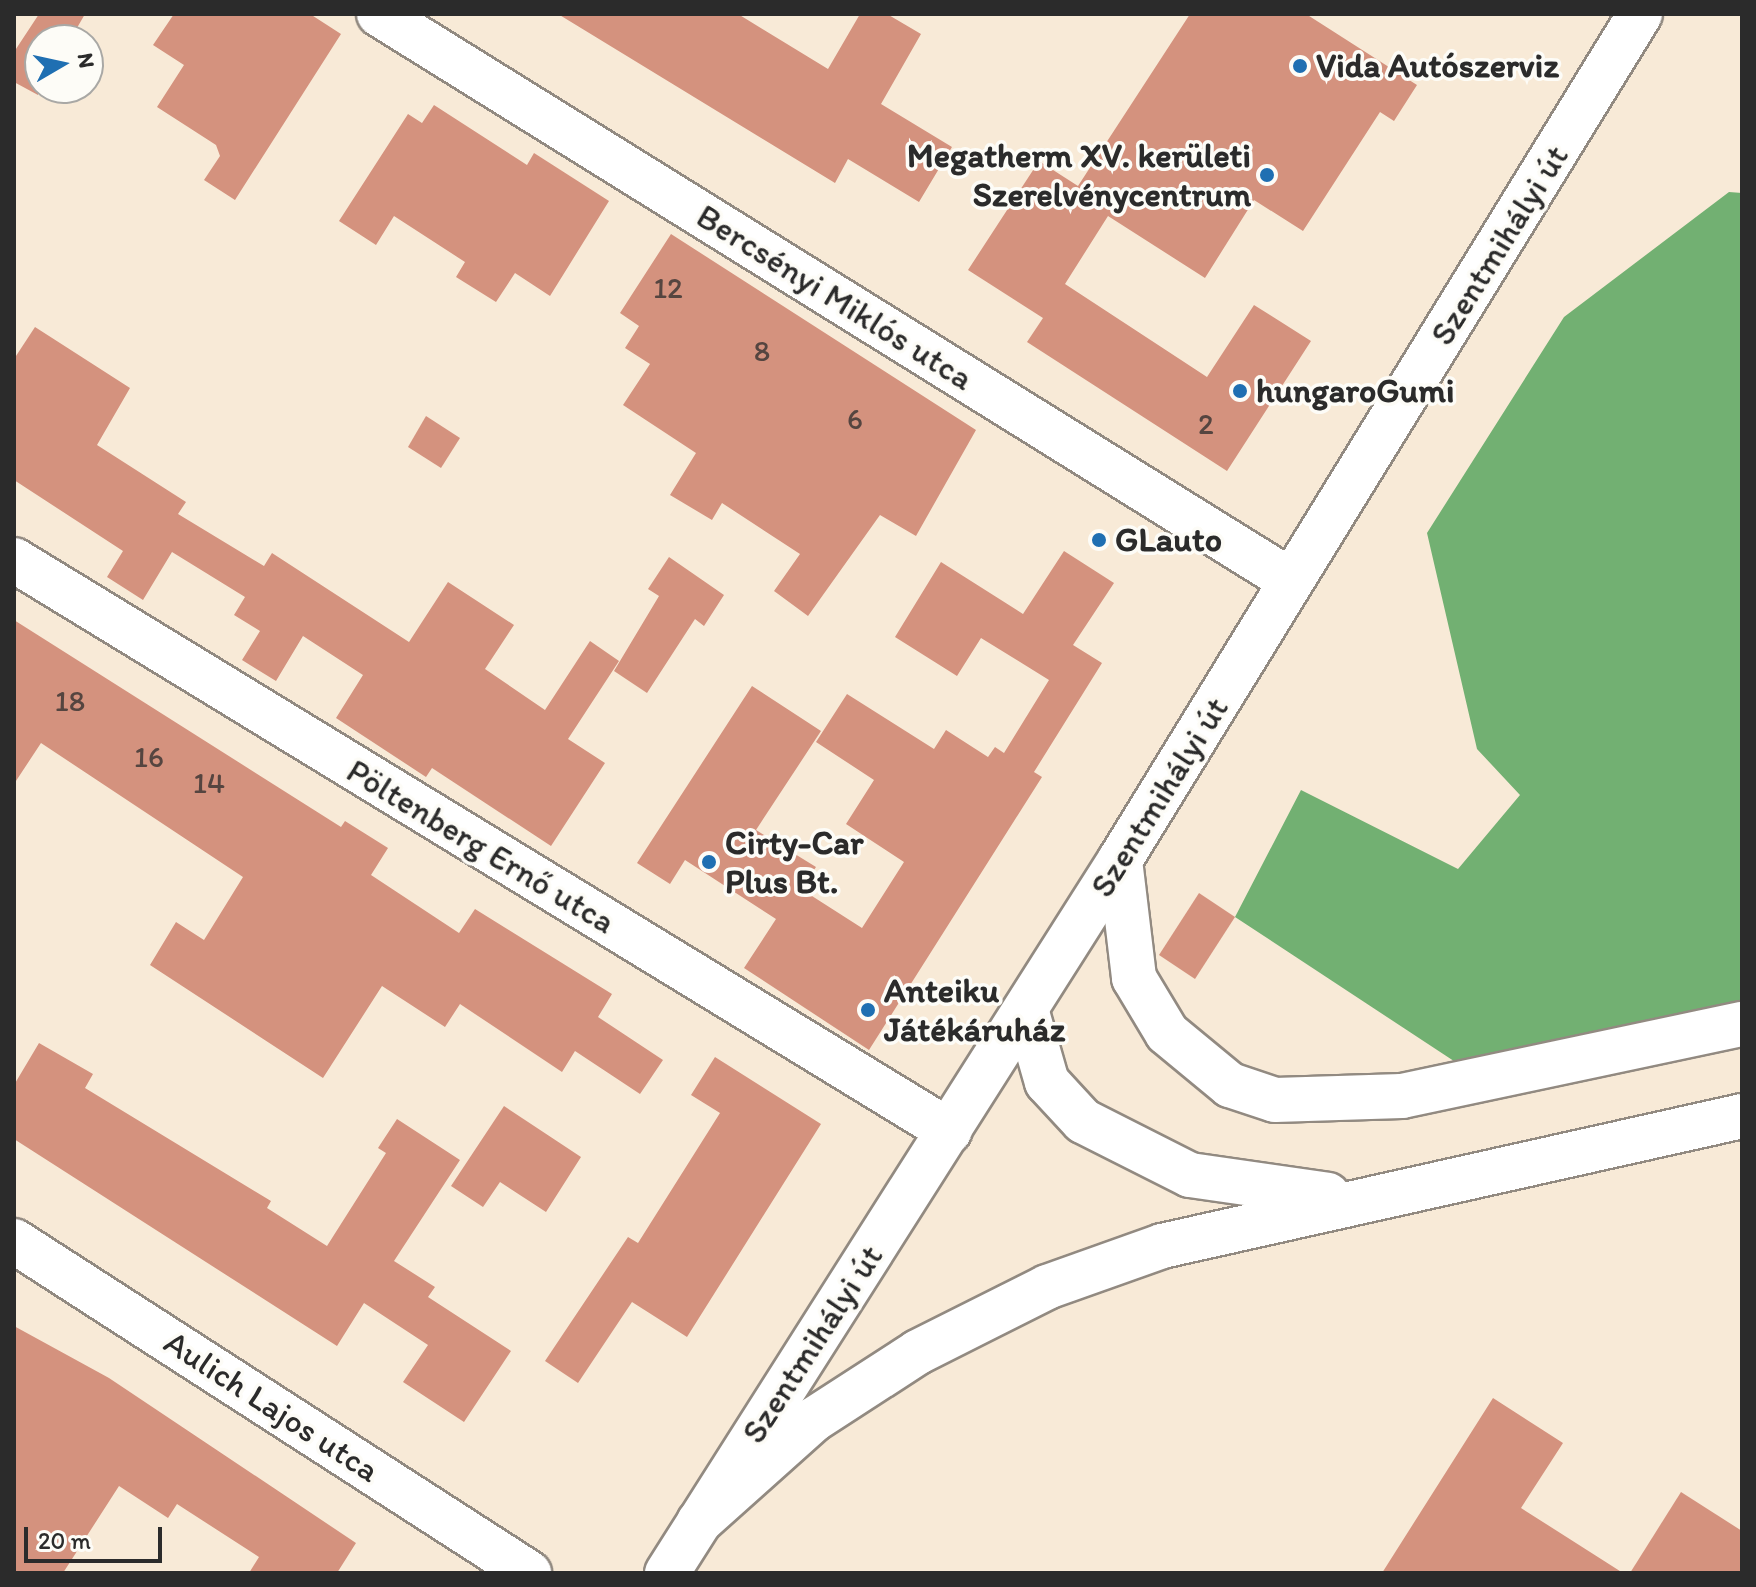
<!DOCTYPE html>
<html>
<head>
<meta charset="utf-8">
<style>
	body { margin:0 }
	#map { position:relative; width:1756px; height:1587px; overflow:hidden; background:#f8ead7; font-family:Itim,sans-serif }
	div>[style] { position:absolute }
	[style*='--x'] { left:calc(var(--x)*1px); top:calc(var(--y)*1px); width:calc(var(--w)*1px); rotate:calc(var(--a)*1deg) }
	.forest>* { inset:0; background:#72b072 }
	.building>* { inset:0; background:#d4927e }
	.roads { filter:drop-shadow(2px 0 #928a81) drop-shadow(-2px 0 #928a81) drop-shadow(0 2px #928a81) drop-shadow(0 -2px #928a81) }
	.minor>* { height:44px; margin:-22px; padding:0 22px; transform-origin:22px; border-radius:22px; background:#fff }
	.major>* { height:44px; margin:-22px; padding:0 22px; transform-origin:22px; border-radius:22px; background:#fff }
	.highway>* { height:44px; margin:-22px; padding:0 22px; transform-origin:22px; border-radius:22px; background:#fff }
	.dots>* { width:22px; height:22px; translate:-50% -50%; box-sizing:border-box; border:4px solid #fdfcf7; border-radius:50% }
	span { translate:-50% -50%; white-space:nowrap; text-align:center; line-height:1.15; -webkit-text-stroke:7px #fdfcf7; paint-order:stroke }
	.number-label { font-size:30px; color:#554540 }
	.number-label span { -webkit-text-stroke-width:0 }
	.poi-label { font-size:34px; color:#2b2b2b; font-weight:700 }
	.left { translate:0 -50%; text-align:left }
	.right { translate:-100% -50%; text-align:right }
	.street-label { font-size:34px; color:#2b2b2b }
	.frame { position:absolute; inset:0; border:16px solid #2b2b2b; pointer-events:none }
	.north { position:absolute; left:24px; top:24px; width:80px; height:80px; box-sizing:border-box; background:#fdfcf7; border:2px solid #a9a8a5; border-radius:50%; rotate:81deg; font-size:22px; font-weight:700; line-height:32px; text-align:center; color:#2b2b2b }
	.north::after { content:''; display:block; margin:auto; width:28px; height:36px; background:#1f6fb2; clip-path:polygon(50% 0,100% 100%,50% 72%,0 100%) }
	.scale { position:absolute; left:24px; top:1527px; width:138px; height:36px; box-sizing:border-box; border:4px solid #2b2b2b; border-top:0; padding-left:10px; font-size:24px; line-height:28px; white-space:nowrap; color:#2b2b2b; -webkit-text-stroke:6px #fdfcf7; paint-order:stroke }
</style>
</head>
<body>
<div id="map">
	<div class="forest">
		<div style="clip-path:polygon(1729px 192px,1742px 193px,1742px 1002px,1613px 1040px,1466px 1069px,1235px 917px,1301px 790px,1458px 869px,1520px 795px,1477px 749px,1427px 533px,1564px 317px)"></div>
	</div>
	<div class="building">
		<div style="clip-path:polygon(39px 14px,85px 14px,70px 40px,40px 40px,38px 95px,14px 82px,14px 52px)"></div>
		<div style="clip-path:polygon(174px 14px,310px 14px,341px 34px,235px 200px,204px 180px,220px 156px,216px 145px,157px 107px,184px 65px,153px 45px)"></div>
		<div style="clip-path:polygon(558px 14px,738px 14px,828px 69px,860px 14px,887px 14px,921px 34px,881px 104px,952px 147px,919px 202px,848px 159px,835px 183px)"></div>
		<div style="clip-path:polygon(1190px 14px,1306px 14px,1417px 85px,1394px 121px,1380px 112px,1303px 231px,1254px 200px,1205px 278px,1108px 216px,1065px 284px,1207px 377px,1254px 305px,1311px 341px,1227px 471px,1027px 342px,1043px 318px,968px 270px,1039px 161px,1078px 186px)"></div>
		<div style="clip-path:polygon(434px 105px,527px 165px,534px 153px,609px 201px,550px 296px,515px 273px,496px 302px,456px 277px,465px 262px,394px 216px,376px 245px,339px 221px,408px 114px,422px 123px)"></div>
		<div style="clip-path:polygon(671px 234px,976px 430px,916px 536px,880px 515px,808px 616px,774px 591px,800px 554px,722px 503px,712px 520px,670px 495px,696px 453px,623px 405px,650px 364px,625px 348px,639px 326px,620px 313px)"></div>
		<div style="clip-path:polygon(35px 327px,130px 388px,97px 445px,186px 502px,178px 514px,264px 566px,272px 553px,409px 642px,448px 582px,514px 625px,485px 669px,545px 710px,590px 641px,619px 661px,568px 739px,605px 763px,551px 846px,432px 768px,426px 777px,336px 718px,363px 675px,303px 636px,276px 681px,242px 660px,260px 631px,234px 615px,245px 597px,172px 552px,143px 600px,107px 577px,123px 551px,14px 480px,14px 359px)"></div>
		<div style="clip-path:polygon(426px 416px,460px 438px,441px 468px,408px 447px)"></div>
		<div style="clip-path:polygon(1064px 551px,1114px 583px,1073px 645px,1102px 663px,1034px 772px,1042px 777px,869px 1050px,744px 968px,776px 919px,685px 860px,670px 884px,637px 863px,752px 686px,821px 731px,756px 830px,816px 867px,801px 889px,862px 928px,904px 862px,846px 824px,874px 780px,816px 742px,847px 694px,934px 749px,946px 730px,988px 757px,995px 747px,1004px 753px,1049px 680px,981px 638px,957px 676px,895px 637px,941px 562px,1023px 614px)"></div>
		<div style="clip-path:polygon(669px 557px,724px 595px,704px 626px,695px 619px,647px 693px,614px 671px,659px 596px,648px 589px)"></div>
		<div style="clip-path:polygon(14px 620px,341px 827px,345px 821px,388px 848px,371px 875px,459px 933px,475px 909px,612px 994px,598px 1017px,663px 1060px,640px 1094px,575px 1051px,562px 1072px,460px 1004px,445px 1027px,382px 986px,323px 1078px,150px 965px,176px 922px,204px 940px,243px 877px,41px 743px,14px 784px)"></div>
		<div style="clip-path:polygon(1199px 893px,1235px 917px,1195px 979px,1159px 955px)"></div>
		<div style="clip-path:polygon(39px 1043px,93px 1074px,85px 1088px,271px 1201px,267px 1208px,327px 1246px,386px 1153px,378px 1148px,397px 1119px,460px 1160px,394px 1261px,435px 1287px,428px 1297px,511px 1351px,464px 1422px,403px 1382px,428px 1345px,364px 1303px,337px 1346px,14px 1139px,14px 1085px)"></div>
		<div style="clip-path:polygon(715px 1057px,821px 1124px,687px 1337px,632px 1302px,578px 1383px,545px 1361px,628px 1237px,638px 1243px,720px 1113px,691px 1095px)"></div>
		<div style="clip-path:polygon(504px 1106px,581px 1157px,546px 1212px,500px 1182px,483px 1207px,451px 1186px)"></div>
		<div style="clip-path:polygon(14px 1326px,109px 1378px,356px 1543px,337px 1573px,249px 1573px,259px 1557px,177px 1504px,168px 1518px,119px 1486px,63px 1573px,14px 1573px)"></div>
		<div style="clip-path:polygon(1493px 1398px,1563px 1443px,1521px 1508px,1623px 1573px,1382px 1573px)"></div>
		<div style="clip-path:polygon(1681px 1492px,1742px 1531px,1742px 1573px,1630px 1573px)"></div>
	</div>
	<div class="roads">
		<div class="minor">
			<div style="--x:379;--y:14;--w:1074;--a:31.87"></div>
			<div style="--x:14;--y:560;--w:1096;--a:31.41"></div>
			<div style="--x:14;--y:1241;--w:613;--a:32.81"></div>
		</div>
		<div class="major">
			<div style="--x:1120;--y:860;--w:119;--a:83.2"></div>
			<div style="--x:1134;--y:978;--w:64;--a:59"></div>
			<div style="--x:1167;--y:1033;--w:82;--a:39.5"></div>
			<div style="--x:1230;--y:1085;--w:47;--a:18.4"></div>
			<div style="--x:1275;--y:1100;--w:127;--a:-1.8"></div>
			<div style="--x:1402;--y:1096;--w:348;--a:-12"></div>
			<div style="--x:667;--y:1573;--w:845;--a:-57.57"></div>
			<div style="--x:1120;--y:860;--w:993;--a:-58.42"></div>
		</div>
		<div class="highway">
			<div style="--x:1026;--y:1009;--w:76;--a:74"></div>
			<div style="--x:1047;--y:1082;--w:53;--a:47.3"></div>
			<div style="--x:1083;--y:1121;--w:120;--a:26.8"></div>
			<div style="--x:1190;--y:1175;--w:139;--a:8.2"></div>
			<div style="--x:699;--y:1522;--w:153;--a:-41.8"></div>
			<div style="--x:813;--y:1420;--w:125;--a:-32.9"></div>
			<div style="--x:918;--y:1352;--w:144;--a:-26.7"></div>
			<div style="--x:1047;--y:1287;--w:122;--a:-19.6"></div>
			<div style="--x:1162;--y:1246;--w:594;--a:-12.63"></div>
		</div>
	</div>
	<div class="dots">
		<div style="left:1300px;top:66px;background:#1f6fb2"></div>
		<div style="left:1267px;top:175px;background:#1f6fb2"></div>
		<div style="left:1240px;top:391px;background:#1f6fb2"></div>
		<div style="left:1099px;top:540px;background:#1f6fb2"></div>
		<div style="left:709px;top:862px;background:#1f6fb2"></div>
		<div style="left:868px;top:1010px;background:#1f6fb2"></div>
	</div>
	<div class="number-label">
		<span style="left:668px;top:288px">12</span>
		<span style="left:762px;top:351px">8</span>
		<span style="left:855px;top:419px">6</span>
		<span style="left:1206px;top:424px">2</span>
		<span style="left:70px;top:701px">18</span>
		<span style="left:149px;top:757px">16</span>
		<span style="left:209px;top:783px">14</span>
	</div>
	<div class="poi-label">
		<span class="left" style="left:1316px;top:66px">Vida Autószerviz</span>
		<span class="right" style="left:1251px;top:175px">Megatherm XV. kerületi<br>Szerelvénycentrum</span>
		<span class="left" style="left:1256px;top:391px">hungaroGumi</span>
		<span class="left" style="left:1115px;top:540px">GLauto</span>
		<span class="left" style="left:725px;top:862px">Cirty-Car<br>Plus Bt.</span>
		<span class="left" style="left:884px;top:1010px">Anteiku<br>Játékáruház</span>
	</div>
	<div class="street-label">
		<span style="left:1499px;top:245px;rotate:-58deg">Szentmihályi út</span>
		<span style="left:835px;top:297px;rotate:32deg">Bercsényi Miklós utca</span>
		<span style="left:1159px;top:797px;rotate:-58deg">Szentmihályi út</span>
		<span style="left:481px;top:846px;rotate:31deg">Pöltenberg Ernő utca</span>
		<span style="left:812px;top:1344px;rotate:-57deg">Szentmihályi út</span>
		<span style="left:272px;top:1406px;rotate:33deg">Aulich Lajos utca</span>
	</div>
	<div class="frame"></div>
	<div class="north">N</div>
	<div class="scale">20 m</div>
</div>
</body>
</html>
